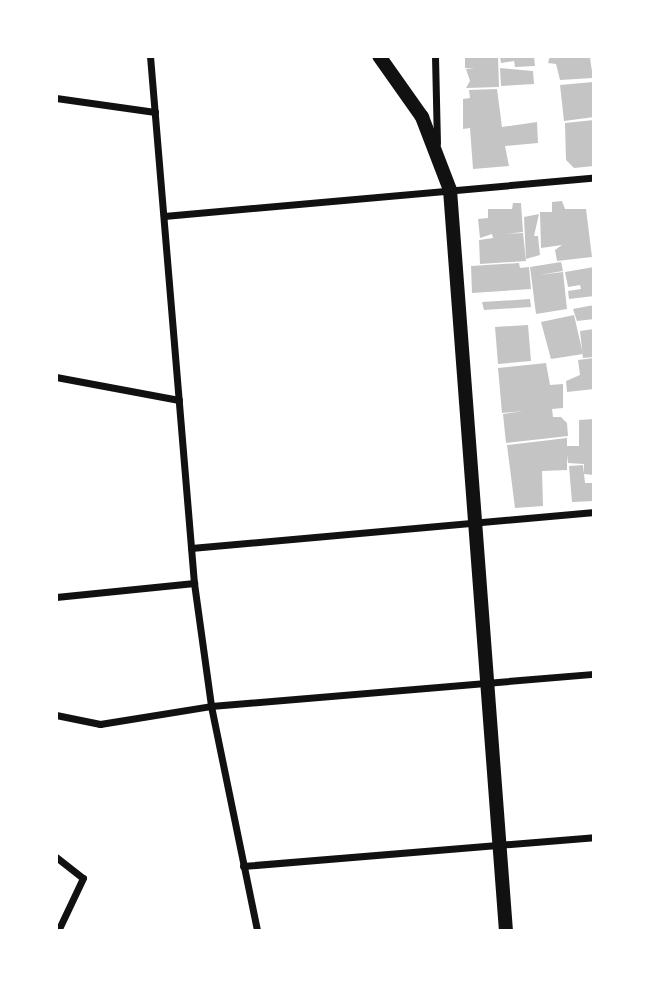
<!DOCTYPE html>
<html>
<head>
<meta charset="utf-8">
<style>
	body { margin:0 }
	#map { position:relative; width:650px; height:987px; overflow:hidden; background:#fff; font-family:"IBM Plex Serif",serif }
	div>[style] { position:absolute }
	[style*='--x'] { left:calc(var(--x)*1px); top:calc(var(--y)*1px); width:calc(var(--w)*1px); rotate:calc(var(--a)*1deg) }
	.building>* { inset:0; background:#c4c4c4 }
	.minor>* { height:7px; margin:-3.5px; padding:0 3.5px; transform-origin:3.5px; border-radius:3.5px; background:#111 }
	.secondary>* { height:14px; margin:-7px; padding:0 7px; transform-origin:7px; border-radius:7px; background:#111 }
	span { translate:-50% -50%; white-space:nowrap; text-align:center; line-height:1.15; -webkit-text-stroke:5px #fff; paint-order:stroke }
	.frame { position:absolute; inset:0; border:58px solid #fff; pointer-events:none }
</style>
</head>
<body>
<div id="map">
	<div class="building">
		<div style="clip-path:polygon(465px 56px,498px 56px,499px 87px,466px 88px,470px 81px,466px 69px,475px 69px,465px 68px)"></div>
		<div style="clip-path:polygon(500px 56px,534px 56px,535px 66px,515px 67px,514px 61px,501px 63px)"></div>
		<div style="clip-path:polygon(550px 56px,590px 58px,593px 78px,560px 80px,556px 64px,548px 63px)"></div>
		<div style="clip-path:polygon(500px 68px,533px 71px,534px 84px,501px 86px)"></div>
		<div style="clip-path:polygon(593px 82px,594px 117px,564px 121px,560px 85px)"></div>
		<div style="clip-path:polygon(497px 89px,502px 127px,537px 122px,538px 143px,505px 146px,509px 166px,473px 169px,470px 128px,463px 129px,463px 99px,470px 98px,469px 90px)"></div>
		<div style="clip-path:polygon(594px 120px,594px 166px,574px 168px,566px 160px,565px 123px)"></div>
		<div style="clip-path:polygon(562px 201px,565px 209px,586px 209px,592px 257px,557px 261px,555px 250px,562px 245px,541px 248px,540px 212px,552px 212px,552px 202px)"></div>
		<div style="clip-path:polygon(513px 203px,521px 203px,523px 232px,505px 234px,523px 233px,526px 261px,480px 264px,479px 240px,493px 238px,492px 234px,480px 238px,478px 219px,488px 218px,488px 209px,512px 209px)"></div>
		<div style="clip-path:polygon(539px 214px,534px 236px,538px 236px,540px 255px,526px 259px,524px 217px)"></div>
		<div style="clip-path:polygon(561px 262px,563px 271px,539px 275px,563px 272px,567px 309px,536px 314px,530px 267px)"></div>
		<div style="clip-path:polygon(519px 263px,520px 268px,529px 267px,531px 289px,472px 293px,471px 266px)"></div>
		<div style="clip-path:polygon(594px 267px,594px 296px,569px 299px,568px 291px,581px 289px,580px 285px,568px 287px,565px 272px)"></div>
		<div style="clip-path:polygon(530px 299px,531px 307px,484px 310px,482px 302px)"></div>
		<div style="clip-path:polygon(594px 305px,594px 319px,577px 321px,573px 309px)"></div>
		<div style="clip-path:polygon(574px 315px,583px 354px,551px 359px,541px 322px)"></div>
		<div style="clip-path:polygon(528px 325px,531px 361px,498px 364px,495px 327px)"></div>
		<div style="clip-path:polygon(594px 329px,594px 357px,583px 358px,580px 331px)"></div>
		<div style="clip-path:polygon(594px 358px,594px 389px,567px 392px,566px 381px,580px 375px,578px 360px)"></div>
		<div style="clip-path:polygon(546px 363px,550px 385px,563px 384px,563px 408px,552px 409px,553px 417px,561px 417px,567px 423px,568px 436px,506px 443px,503px 414px,524px 411px,502px 413px,498px 368px)"></div>
		<div style="clip-path:polygon(594px 419px,594px 475px,584px 474px,584px 464px,568px 463px,567px 455px,567px 470px,542px 471px,543px 506px,515px 508px,507px 445px,567px 438px,567px 446px,579px 446px,579px 420px)"></div>
		<div style="clip-path:polygon(583px 465px,585px 483px,594px 483px,594px 501px,572px 502px,569px 466px)"></div>
	</div>
	<div class="minor">
		<div style="--x:150;--y:56;--w:529;--a:85.23"></div>
		<div style="--x:194;--y:583;--w:124;--a:82.1"></div>
		<div style="--x:211;--y:706;--w:230;--a:78.4"></div>
		<div style="--x:435;--y:56;--w:87;--a:88.7"></div>
		<div style="--x:56;--y:98;--w:100;--a:8"></div>
		<div style="--x:164;--y:216;--w:432;--a:-5.1"></div>
		<div style="--x:56;--y:377;--w:125;--a:10.6"></div>
		<div style="--x:191;--y:548;--w:405;--a:-5.1"></div>
		<div style="--x:56;--y:597;--w:139;--a:-5.8"></div>
		<div style="--x:56;--y:715;--w:45;--a:11.6"></div>
		<div style="--x:100;--y:724;--w:112;--a:-9.2"></div>
		<div style="--x:211;--y:706;--w:384;--a:-4.8"></div>
		<div style="--x:56;--y:857;--w:34;--a:38"></div>
		<div style="--x:83;--y:878;--w:59;--a:115.3"></div>
		<div style="--x:243;--y:866;--w:352;--a:-4.7"></div>
	</div>
	<div class="secondary">
		<div style="--x:379;--y:56;--w:75;--a:54.8"></div>
		<div style="--x:422;--y:117;--w:78;--a:69"></div>
		<div style="--x:450;--y:190;--w:743;--a:85.68"></div>
	</div>
	<div class="frame"></div>
</div>
</body>
</html>
